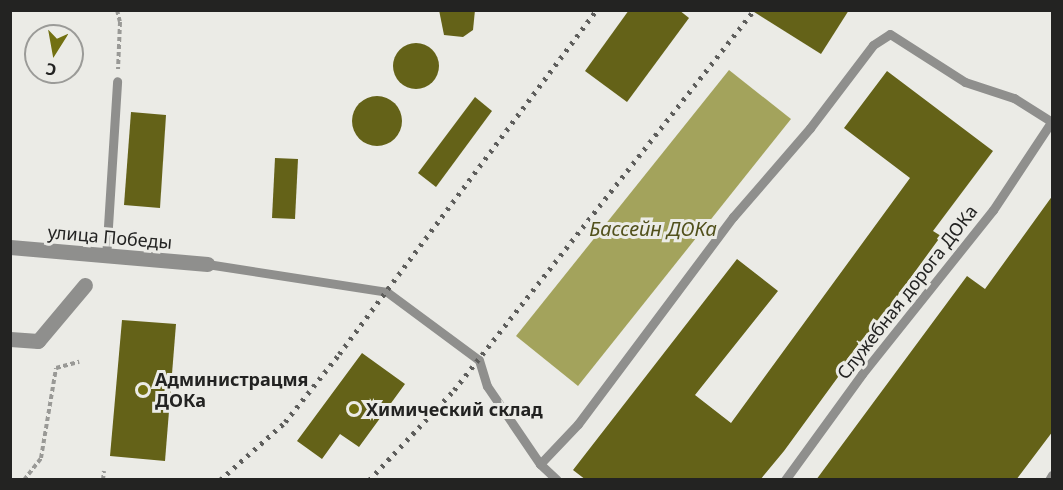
<!DOCTYPE html>
<html>
<head>
<meta charset="utf-8">
<style>
	body { margin:0 }
	#map { position:relative; width:1063px; height:490px; overflow:hidden; background:#ebebe6; font-family:"Noto Sans",sans-serif }
	div>[style] { position:absolute }
	[style*='--x'] { left:calc(var(--x)*1px); top:calc(var(--y)*1px); width:calc(var(--w)*1px); rotate:calc(var(--a)*1deg) }
	.water>* { inset:0; background:#a3a35c }
	.building>* { inset:0; background:#646218 }
	.round { border-radius:50% }
	.path>* { height:4px; margin-top:-2px; transform-origin:0; background:repeating-linear-gradient(90deg,#999996 0 4.5px,transparent 0 7.5px) }
	.service>* { height:9px; margin:-4.5px; padding:0 4.5px; transform-origin:4.5px; border-radius:4.5px; background:#8f8f8d }
	.minor>* { height:15px; margin:-7.5px; padding:0 7.5px; transform-origin:7.5px; border-radius:7.5px; background:#8f8f8d }
	.rail>* { height:4.5px; margin-top:-2.25px; transform-origin:0; background:repeating-linear-gradient(90deg,#5e5e5c 0 3px,transparent 0 9px) }
	.dots>* { width:16px; height:16px; translate:-50% -50%; box-sizing:border-box; border:3px solid #ebebe6; border-radius:50% }
	span { translate:-50% -50%; white-space:nowrap; text-align:center; line-height:1.15; -webkit-text-stroke:6px #ebebe6; paint-order:stroke }
	.street-label { font-size:18px; color:#232322 }
	.poi-label { font-size:18px; color:#232322; font-weight:700 }
	.left { translate:0 -50%; text-align:left }
	.water-label { font-size:20px; color:#52511c; font-style:italic }
	.frame { position:absolute; inset:0; border:12px solid #232322; pointer-events:none }
	.north { position:absolute; left:24px; top:24px; width:60px; height:60px; box-sizing:border-box; background:#ebebe6; border:2px solid #9b9b98; border-radius:50%; rotate:191deg; font-size:16px; font-weight:700; line-height:24px; text-align:center; color:#232322 }
	.north::after { content:''; display:block; margin:auto; width:21px; height:27px; background:#727011; clip-path:polygon(50% 0,100% 100%,50% 72%,0 100%) }
</style>
</head>
<body>
<div id="map">
	<div class="water">
		<div style="clip-path:polygon(729px 70px,791px 119px,578px 386px,516px 336px)"></div>
	</div>
	<div class="building">
		<div style="clip-path:polygon(439px 10px,475px 10px,473px 30px,463px 37px,444px 35px)"></div>
		<div style="clip-path:polygon(629px 10px,679px 10px,689px 18px,627px 102px,585px 71px)"></div>
		<div style="clip-path:polygon(751px 10px,849px 10px,821px 54px)"></div>
		<div class="round" style="left:393px;top:43px;width:46px;height:46px"></div>
		<div style="clip-path:polygon(887px 71px,993px 151px,933px 231px,941px 236px,784px 451px,760px 480px,586px 480px,573px 470px,737px 259px,778px 291px,695px 395px,731px 423px,910px 178px,844px 128px)"></div>
		<div class="round" style="left:352px;top:96px;width:50px;height:50px"></div>
		<div style="clip-path:polygon(475px 97px,492px 111px,436px 187px,418px 173px)"></div>
		<div style="clip-path:polygon(131px 112px,166px 115px,160px 208px,124px 205px)"></div>
		<div style="clip-path:polygon(275px 158px,298px 159px,295px 219px,272px 218px)"></div>
		<div style="clip-path:polygon(1053px 195px,1053px 431px,1016px 480px,816px 480px,967px 276px,985px 289px)"></div>
		<div style="clip-path:polygon(122px 320px,176px 324px,165px 461px,110px 456px)"></div>
		<div style="clip-path:polygon(362px 353px,405px 384px,359px 447px,340px 434px,322px 459px,297px 441px)"></div>
	</div>
	<div class="path">
		<div style="--x:117;--y:10;--w:12;--a:76"></div>
		<div style="--x:120;--y:22;--w:47;--a:92.4"></div>
		<div style="--x:24;--y:480;--w:28;--a:-52"></div>
		<div style="--x:41;--y:458;--w:91;--a:-80.5"></div>
		<div style="--x:56;--y:368;--w:24;--a:-15"></div>
		<div style="--x:103;--y:480;--w:9;--a:-84"></div>
	</div>
	<div class="service">
		<div style="--x:106;--y:258;--w:177;--a:-86.4"></div>
		<div style="--x:207;--y:264;--w:182;--a:8.8"></div>
		<div style="--x:387;--y:292;--w:114;--a:36.5"></div>
		<div style="--x:479;--y:360;--w:27;--a:73"></div>
		<div style="--x:487;--y:386;--w:94;--a:55.8"></div>
		<div style="--x:540;--y:464;--w:23;--a:43"></div>
		<div style="--x:540;--y:464;--w:55;--a:-46.5"></div>
		<div style="--x:578;--y:424;--w:259;--a:-53.2"></div>
		<div style="--x:733;--y:217;--w:118;--a:-49.1"></div>
		<div style="--x:810;--y:128;--w:104;--a:-52.8"></div>
		<div style="--x:873;--y:45;--w:20;--a:-33"></div>
		<div style="--x:890;--y:34;--w:89;--a:32.6"></div>
		<div style="--x:965;--y:82;--w:52;--a:18.1"></div>
		<div style="--x:1014;--y:98;--w:45;--a:32.3"></div>
		<div style="--x:785;--y:480;--w:131;--a:-54"></div>
		<div style="--x:862;--y:374;--w:210;--a:-51.4"></div>
		<div style="--x:993;--y:210;--w:107;--a:-56.5"></div>
		<div style="--x:1049;--y:480;--w:6;--a:-59"></div>
	</div>
	<div class="minor">
		<div style="--x:10;--y:247;--w:198;--a:4.9"></div>
		<div style="--x:10;--y:339;--w:28;--a:4"></div>
		<div style="--x:38;--y:341;--w:73;--a:-50"></div>
	</div>
	<div class="rail">
		<div style="--x:220;--y:480;--w:87;--a:-41.7"></div>
		<div style="--x:285;--y:422;--w:87;--a:-51.5"></div>
		<div style="--x:339;--y:354;--w:429;--a:-53.2"></div>
		<div style="--x:369;--y:480;--w:124;--a:-46.6"></div>
		<div style="--x:454;--y:390;--w:484;--a:-51.7"></div>
	</div>
	<div class="dots">
		<div style="left:143px;top:390px;background:#727011"></div>
		<div style="left:354px;top:409px;background:#727011"></div>
	</div>
	<div class="street-label">
		<span style="left:110px;top:237px;rotate:5deg">улица Победы</span>
		<span style="left:907px;top:292px;rotate:-52deg">Служебная дорога ДОКа</span>
	</div>
	<div class="poi-label">
		<span class="left" style="left:155px;top:390px">Администрацмя<br>ДОКа</span>
		<span class="left" style="left:366px;top:409px">Химический склад</span>
	</div>
	<div class="water-label">
		<span style="left:653px;top:228px">Бассейн ДОКа</span>
	</div>
	<div class="frame"></div>
	<div class="north">С</div>
</div>
</body>
</html>
